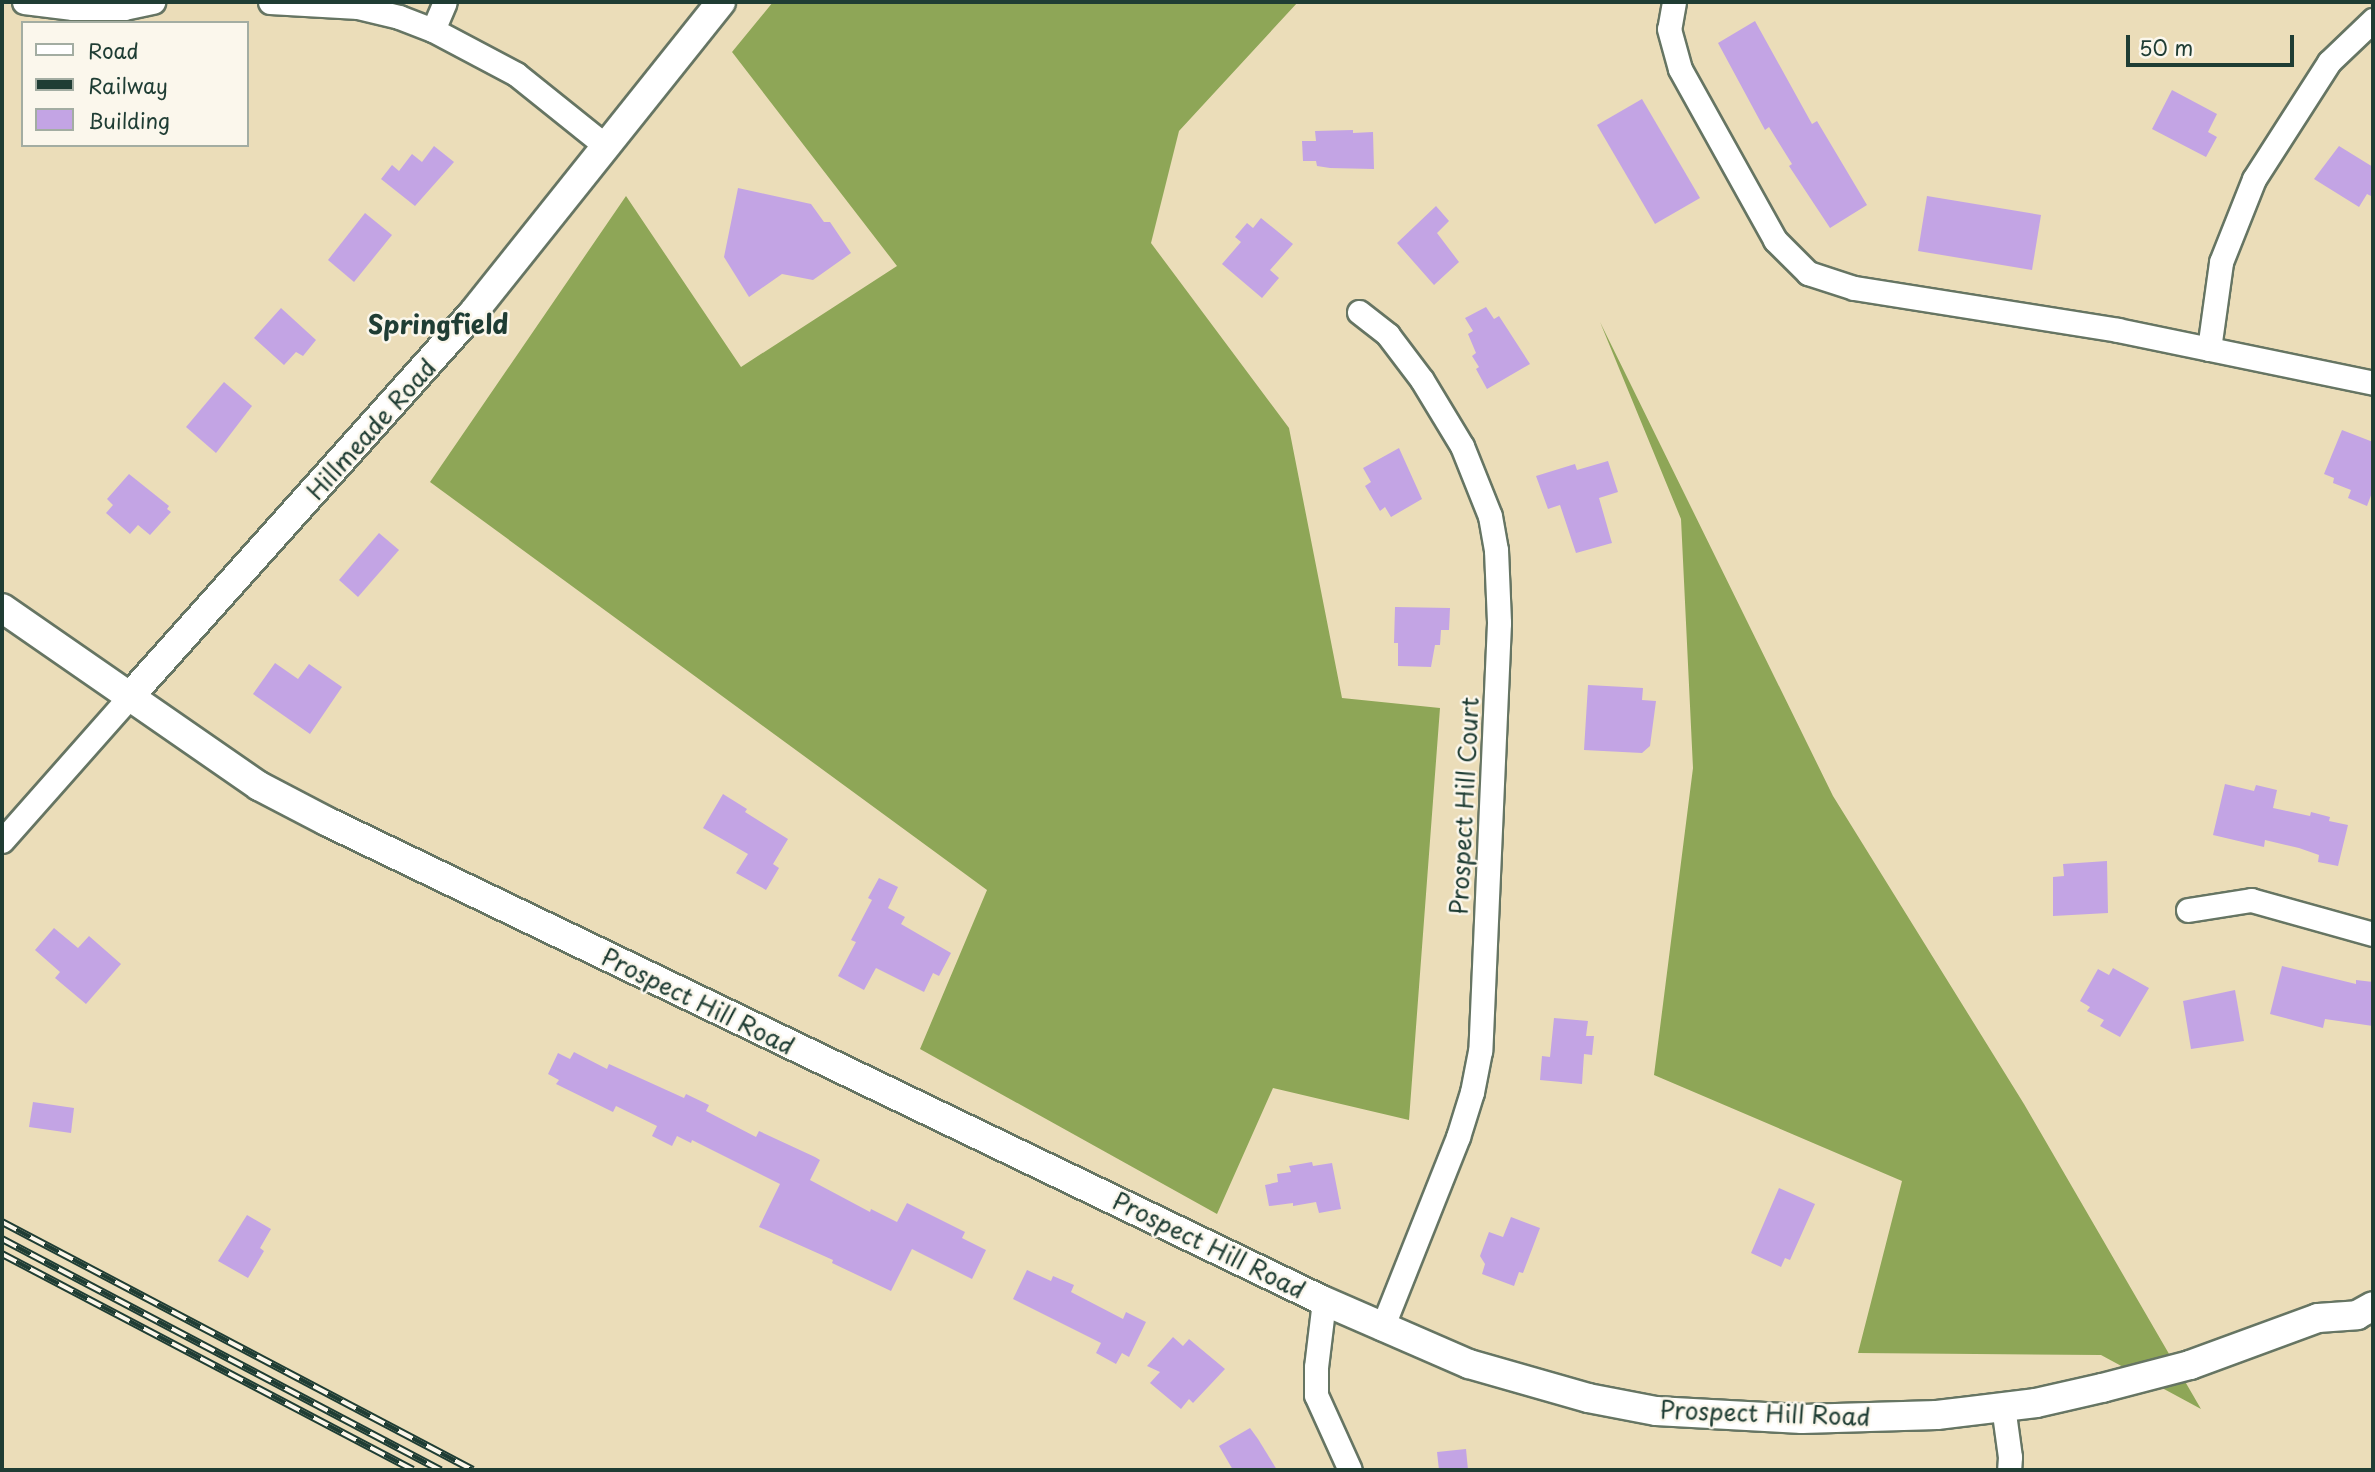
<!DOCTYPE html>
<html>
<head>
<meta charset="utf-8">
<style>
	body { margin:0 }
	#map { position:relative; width:2375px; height:1472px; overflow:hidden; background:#ebddb9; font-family:"Playpen Sans",sans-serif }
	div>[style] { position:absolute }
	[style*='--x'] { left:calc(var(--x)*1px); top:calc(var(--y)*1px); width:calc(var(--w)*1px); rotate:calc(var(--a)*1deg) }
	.forest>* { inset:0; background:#8ea657 }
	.building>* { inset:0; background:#c3a4e4 }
	.roads { filter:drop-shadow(2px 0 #667563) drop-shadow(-2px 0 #667563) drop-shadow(0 2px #667563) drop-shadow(0 -2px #667563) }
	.minor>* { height:23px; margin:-11.5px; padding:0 11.5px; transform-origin:11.5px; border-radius:11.5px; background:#fff }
	.tertiary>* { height:28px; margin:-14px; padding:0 14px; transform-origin:14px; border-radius:14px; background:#fff }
	.rail>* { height:8px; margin-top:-4px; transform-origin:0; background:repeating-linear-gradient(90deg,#fbf7ec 0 16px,#1f3d34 0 32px); box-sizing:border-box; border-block:2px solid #1f3d34 }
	span { translate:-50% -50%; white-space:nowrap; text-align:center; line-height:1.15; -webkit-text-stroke:5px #fbf7ec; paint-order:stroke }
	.street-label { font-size:24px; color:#1f3d34 }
	.neighbourhood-label { font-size:26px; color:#1f3d34; font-weight:700 }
	.frame { position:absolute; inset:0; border:4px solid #1f3d34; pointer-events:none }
	.legend { position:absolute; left:21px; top:21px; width:228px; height:126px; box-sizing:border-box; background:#fbf7ec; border:2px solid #a3ada2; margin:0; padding:9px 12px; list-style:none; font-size:21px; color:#1f3d34 }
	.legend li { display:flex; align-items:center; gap:14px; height:35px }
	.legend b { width:35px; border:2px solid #a3ada2 }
	.scale { position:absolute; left:2126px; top:35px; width:168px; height:32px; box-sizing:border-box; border:4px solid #1f3d34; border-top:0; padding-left:9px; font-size:21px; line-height:24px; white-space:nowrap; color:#1f3d34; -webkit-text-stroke:5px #fbf7ec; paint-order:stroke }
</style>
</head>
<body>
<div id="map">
	<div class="forest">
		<div style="clip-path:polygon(773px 2px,1298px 2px,1179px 131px,1151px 243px,1289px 428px,1342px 698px,1440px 708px,1409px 1120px,1273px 1088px,1217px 1214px,920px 1049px,987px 890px,430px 482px,626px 196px,741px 367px,897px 266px,732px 52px)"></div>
		<div style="clip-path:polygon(1600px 322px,1833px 796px,2024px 1104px,2201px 1409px,2101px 1355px,1858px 1353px,1902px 1181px,1654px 1075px,1693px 768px,1681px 519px)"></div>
	</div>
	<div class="building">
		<div style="clip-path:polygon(1755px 21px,1812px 124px,1817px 121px,1867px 205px,1830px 228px,1789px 166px,1792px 164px,1769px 127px,1765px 130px,1718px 43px)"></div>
		<div style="clip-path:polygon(2172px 90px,2217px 114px,2208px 132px,2217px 137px,2206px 157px,2152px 129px)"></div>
		<div style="clip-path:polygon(1642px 99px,1700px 198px,1655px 224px,1597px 125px)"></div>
		<div style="clip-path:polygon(1353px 130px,1353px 133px,1373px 132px,1374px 169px,1330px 168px,1317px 166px,1316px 161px,1303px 161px,1302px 141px,1316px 141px,1315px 131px)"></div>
		<div style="clip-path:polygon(434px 146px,454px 162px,415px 206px,381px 179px,392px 165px,399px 171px,412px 154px,422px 162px)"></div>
		<div style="clip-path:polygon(2339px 146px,2373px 167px,2373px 197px,2367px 194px,2359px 207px,2314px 179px)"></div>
		<div style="clip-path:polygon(738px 188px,811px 204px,824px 222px,830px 222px,851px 253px,813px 280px,782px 274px,749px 297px,724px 257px)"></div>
		<div style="clip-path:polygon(1927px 196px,2041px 215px,2032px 270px,1918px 251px)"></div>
		<div style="clip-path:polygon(1436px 206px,1449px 221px,1437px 233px,1459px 262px,1434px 285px,1397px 243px)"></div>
		<div style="clip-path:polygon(365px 213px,392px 235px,354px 282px,328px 260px)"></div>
		<div style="clip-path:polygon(1261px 218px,1293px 244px,1270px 270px,1279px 278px,1262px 298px,1222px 264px,1241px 242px,1235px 237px,1247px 223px,1253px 228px)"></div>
		<div style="clip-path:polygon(1486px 307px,1494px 319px,1499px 316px,1530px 364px,1487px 389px,1476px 369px,1479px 367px,1472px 356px,1476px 353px,1468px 334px,1473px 331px,1465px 318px)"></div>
		<div style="clip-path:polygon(281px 308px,316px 340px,303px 356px,296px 352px,284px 365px,254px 338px)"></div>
		<div style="clip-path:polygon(224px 382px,252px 406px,216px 453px,186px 427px)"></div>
		<div style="clip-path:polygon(2342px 430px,2373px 442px,2373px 490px,2367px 506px,2348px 498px,2351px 490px,2333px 483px,2334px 478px,2324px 474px)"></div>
		<div style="clip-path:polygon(1399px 448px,1422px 499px,1391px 517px,1385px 507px,1380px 511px,1365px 486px,1371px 482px,1363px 468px)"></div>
		<div style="clip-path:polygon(1608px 461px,1618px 492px,1599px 498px,1612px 543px,1576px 553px,1560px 505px,1548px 509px,1536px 476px,1575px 464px,1577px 470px)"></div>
		<div style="clip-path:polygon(129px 474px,169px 506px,167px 509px,171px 512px,150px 535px,138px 525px,130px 534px,106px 513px,113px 505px,107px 499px)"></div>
		<div style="clip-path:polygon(379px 533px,399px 550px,358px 597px,339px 580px)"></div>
		<div style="clip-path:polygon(1395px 607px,1450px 608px,1449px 630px,1441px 630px,1440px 645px,1435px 645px,1431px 667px,1398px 666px,1398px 643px,1394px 643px)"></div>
		<div style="clip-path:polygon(275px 663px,298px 679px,309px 664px,342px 687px,310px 734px,253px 694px)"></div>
		<div style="clip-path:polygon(1588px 685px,1643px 688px,1642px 700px,1656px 701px,1650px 746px,1642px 753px,1584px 750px)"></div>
		<div style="clip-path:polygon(2225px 784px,2254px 791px,2256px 785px,2277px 790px,2273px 808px,2310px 816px,2311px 812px,2330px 817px,2329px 821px,2348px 825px,2338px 866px,2318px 862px,2319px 855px,2299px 848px,2265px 840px,2264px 847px,2213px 835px)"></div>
		<div style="clip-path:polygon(723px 794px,747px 809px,745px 812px,788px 839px,773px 864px,779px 868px,766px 890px,736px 873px,748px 854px,703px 828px)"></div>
		<div style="clip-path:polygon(2107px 861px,2108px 913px,2053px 916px,2053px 877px,2064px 876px,2063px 864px)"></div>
		<div style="clip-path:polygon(879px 878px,898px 887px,888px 908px,905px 917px,901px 924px,951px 953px,939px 976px,933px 973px,924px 992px,876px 968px,864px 990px,838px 976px,856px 942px,851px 940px,872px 900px,868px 898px)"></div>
		<div style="clip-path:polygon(54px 928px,78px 948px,89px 936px,121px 964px,86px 1004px,55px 978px,60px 972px,35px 950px)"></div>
		<div style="clip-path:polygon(2282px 966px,2356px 984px,2356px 980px,2373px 982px,2373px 1026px,2325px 1019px,2323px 1028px,2270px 1014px)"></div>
		<div style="clip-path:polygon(2113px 968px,2149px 988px,2120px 1037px,2100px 1026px,2104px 1020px,2087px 1011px,2090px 1007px,2080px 1001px,2098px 969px,2109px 975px)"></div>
		<div style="clip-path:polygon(2235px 990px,2244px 1041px,2191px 1049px,2183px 1001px)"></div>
		<div style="clip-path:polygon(1554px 1018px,1588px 1021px,1586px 1036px,1594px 1036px,1592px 1055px,1584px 1054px,1582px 1084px,1540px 1080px,1542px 1056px,1550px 1057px)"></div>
		<div style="clip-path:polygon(574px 1052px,607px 1069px,609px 1064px,684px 1098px,686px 1094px,709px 1105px,706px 1111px,756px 1137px,759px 1131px,815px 1157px,820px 1160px,810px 1180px,870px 1212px,871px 1209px,897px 1222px,907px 1203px,965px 1232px,962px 1238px,986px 1250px,972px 1279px,912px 1249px,891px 1291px,832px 1263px,833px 1260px,759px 1227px,780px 1184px,692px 1140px,691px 1143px,677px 1136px,672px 1146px,652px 1136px,657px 1126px,616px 1106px,613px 1112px,556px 1084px,559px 1080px,548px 1074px,558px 1053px,570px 1059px)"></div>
		<div style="clip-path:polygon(33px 1102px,74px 1108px,71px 1133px,29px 1127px)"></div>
		<div style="clip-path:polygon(1312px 1162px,1313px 1166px,1332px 1163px,1341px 1209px,1319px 1213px,1316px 1202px,1293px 1206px,1293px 1203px,1269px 1206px,1265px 1185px,1278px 1182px,1277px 1174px,1291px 1172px,1289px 1166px)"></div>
		<div style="clip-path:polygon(1779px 1188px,1815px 1204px,1790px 1260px,1785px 1258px,1781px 1267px,1751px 1253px)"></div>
		<div style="clip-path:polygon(247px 1215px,271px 1229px,260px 1248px,264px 1251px,248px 1278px,218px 1261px)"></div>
		<div style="clip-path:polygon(1511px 1217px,1540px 1228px,1523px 1273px,1519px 1272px,1514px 1286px,1482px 1274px,1485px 1264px,1480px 1256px,1489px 1232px,1503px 1237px)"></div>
		<div style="clip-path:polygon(1027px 1270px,1051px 1281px,1053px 1276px,1074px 1285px,1071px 1292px,1123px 1319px,1126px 1312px,1146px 1322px,1129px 1357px,1122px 1353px,1116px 1364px,1096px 1353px,1101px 1343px,1013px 1299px)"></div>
		<div style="clip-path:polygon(1173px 1337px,1183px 1346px,1189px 1339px,1225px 1369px,1193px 1403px,1189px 1399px,1181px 1409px,1150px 1383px,1160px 1372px,1147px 1366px)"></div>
		<div style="clip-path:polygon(1250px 1428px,1258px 1439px,1277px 1470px,1233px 1470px,1219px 1446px)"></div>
		<div style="clip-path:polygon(1466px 1449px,1468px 1470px,1439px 1470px,1437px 1452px)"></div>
	</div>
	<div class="roads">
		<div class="minor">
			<div style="--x:24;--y:2;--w:49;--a:7"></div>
			<div style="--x:73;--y:8;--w:51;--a:0"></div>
			<div style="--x:124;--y:8;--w:30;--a:-12"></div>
			<div style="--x:270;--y:2;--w:88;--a:3.3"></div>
			<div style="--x:358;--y:7;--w:42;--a:13.7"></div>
			<div style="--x:399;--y:17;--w:36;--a:21"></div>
			<div style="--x:433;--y:30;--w:94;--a:27.9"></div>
			<div style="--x:516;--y:74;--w:115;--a:38.7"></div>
			<div style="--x:1674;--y:2;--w:27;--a:100"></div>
			<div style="--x:1669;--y:29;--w:41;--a:74.6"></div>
			<div style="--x:1680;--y:69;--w:196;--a:60.9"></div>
			<div style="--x:1775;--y:240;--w:47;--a:45"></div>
			<div style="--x:1808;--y:273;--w:48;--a:18.1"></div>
			<div style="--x:1854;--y:288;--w:267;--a:9"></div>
			<div style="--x:2118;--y:330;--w:260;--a:11.7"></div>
			<div style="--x:433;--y:30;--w:30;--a:-67"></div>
			<div style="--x:1359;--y:312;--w:37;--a:38"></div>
			<div style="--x:1388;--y:335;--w:56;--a:52.9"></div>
			<div style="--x:1422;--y:380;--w:77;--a:58.8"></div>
			<div style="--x:1462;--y:446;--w:75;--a:68.2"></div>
			<div style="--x:1490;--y:516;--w:35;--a:80"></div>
			<div style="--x:1496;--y:550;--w:73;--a:87.6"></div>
			<div style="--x:1499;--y:623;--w:428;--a:92.5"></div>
			<div style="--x:1480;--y:1051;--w:42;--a:101"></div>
			<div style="--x:1472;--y:1092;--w:47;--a:107.3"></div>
			<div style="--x:1458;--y:1137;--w:206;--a:111.7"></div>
			<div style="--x:2209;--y:349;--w:88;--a:-82.1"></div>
			<div style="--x:2221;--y:262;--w:89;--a:-68.3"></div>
			<div style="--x:2254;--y:179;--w:139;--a:-57.3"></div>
			<div style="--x:2329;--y:62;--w:61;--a:-43.7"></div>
			<div style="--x:2;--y:841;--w:195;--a:-48.5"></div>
			<div style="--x:2188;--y:910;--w:64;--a:-9"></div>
			<div style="--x:2251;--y:900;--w:127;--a:15.6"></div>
			<div style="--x:1324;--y:1301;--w:66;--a:96.9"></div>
			<div style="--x:1316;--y:1367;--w:28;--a:90"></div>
			<div style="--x:1316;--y:1395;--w:82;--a:65.6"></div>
			<div style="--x:2003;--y:1406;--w:51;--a:82.2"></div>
			<div style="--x:2010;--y:1457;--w:13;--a:94"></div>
		</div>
		<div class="tertiary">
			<div style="--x:2;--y:608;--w:313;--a:34.7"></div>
			<div style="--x:259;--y:786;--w:76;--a:27.6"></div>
			<div style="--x:326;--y:821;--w:1107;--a:25.69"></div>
			<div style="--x:1324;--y:1301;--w:158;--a:23.5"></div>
			<div style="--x:1469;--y:1364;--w:124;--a:15.9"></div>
			<div style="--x:1588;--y:1398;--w:69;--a:10.8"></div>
			<div style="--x:1656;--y:1411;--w:146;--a:3.1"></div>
			<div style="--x:1802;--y:1419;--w:135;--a:-1.7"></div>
			<div style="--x:1937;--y:1415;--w:100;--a:-6.9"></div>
			<div style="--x:2036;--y:1403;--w:68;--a:-12.8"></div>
			<div style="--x:2102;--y:1388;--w:91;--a:-14.6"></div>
			<div style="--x:2190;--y:1365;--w:136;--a:-20.2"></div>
			<div style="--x:2318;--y:1318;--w:39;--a:-4"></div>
			<div style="--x:2357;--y:1315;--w:18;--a:-29"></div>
			<div style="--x:131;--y:695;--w:511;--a:-48.17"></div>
			<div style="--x:472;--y:314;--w:399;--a:-51.4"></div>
		</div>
	</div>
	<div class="rail">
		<div style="--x:2;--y:1222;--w:532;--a:27.77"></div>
		<div style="--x:2;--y:1239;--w:496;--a:27.8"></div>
		<div style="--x:2;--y:1254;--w:464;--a:27.7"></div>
	</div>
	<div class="street-label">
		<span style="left:371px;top:429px;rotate:-48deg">Hillmeade Road</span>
		<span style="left:1464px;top:806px;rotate:-87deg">Prospect Hill Court</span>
		<span style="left:698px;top:1001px;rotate:26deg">Prospect Hill Road</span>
		<span style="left:1209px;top:1245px;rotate:26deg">Prospect Hill Road</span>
		<span style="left:1765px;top:1413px;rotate:2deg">Prospect Hill Road</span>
	</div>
	<div class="neighbourhood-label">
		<span style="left:438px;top:324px">Springfield</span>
	</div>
	<div class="frame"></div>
	<ul class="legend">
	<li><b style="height:9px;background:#fff"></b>Road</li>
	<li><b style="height:9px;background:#1f3d34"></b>Railway</li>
	<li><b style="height:19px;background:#c3a4e4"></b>Building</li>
	</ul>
	<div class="scale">50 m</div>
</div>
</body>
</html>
